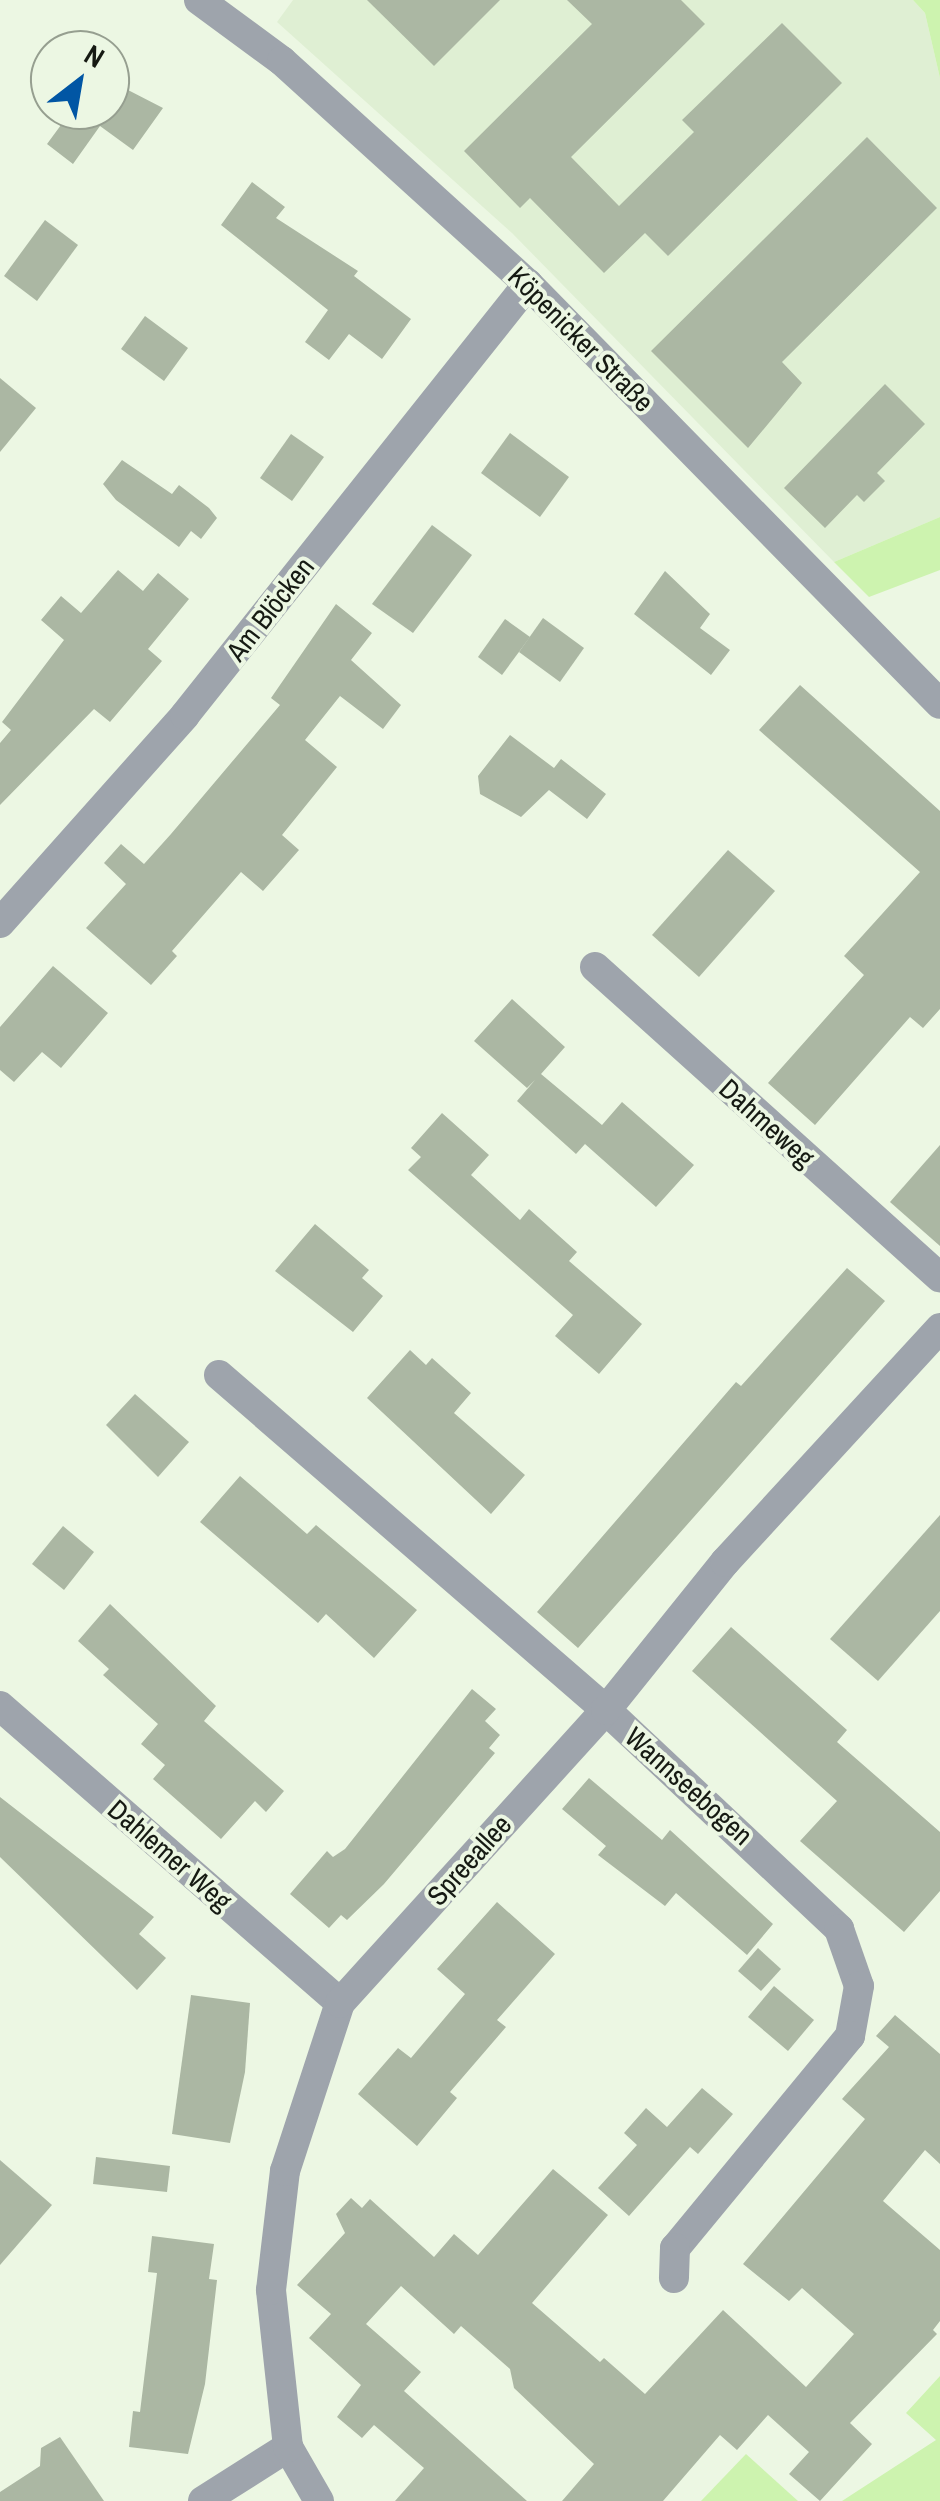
<!DOCTYPE html>
<html>
<head>
<meta charset="utf-8">
<style>
	body { margin:0 }
	#map { position:relative; width:940px; height:2501px; overflow:hidden; background:#ecf7e3; font-family:"Archivo Narrow",sans-serif }
	div>[style] { position:absolute }
	[style*='--x'] { left:calc(var(--x)*1px); top:calc(var(--y)*1px); width:calc(var(--w)*1px); rotate:calc(var(--a)*1deg) }
	.built>* { inset:0; background:#dfefd3 }
	.green>* { inset:0; background:#cdf3af }
	.building>* { inset:0; background:#abb7a3 }
	.minor>* { height:30px; margin:-15px; padding:0 15px; transform-origin:15px; border-radius:15px; background:#9ea4ac }
	span { translate:-50% -50%; white-space:nowrap; text-align:center; line-height:1.15; -webkit-text-stroke:8px #ecf7e3; paint-order:stroke }
	.street-label { font-size:28px; color:#161a13 }
	.north { position:absolute; left:30px; top:30px; width:100px; height:100px; box-sizing:border-box; background:#ecf7e3; border:2px solid #969f90; border-radius:50%; rotate:31deg; font-size:28px; font-weight:700; line-height:40px; text-align:center; color:#161a13 }
	.north::after { content:''; display:block; margin:auto; width:35px; height:45px; background:#0156a4; clip-path:polygon(50% 0,100% 100%,50% 72%,0 100%) }
</style>
</head>
<body>
<div id="map">
	<div class="built">
		<div style="clip-path:polygon(293px 0,913px 0,925px 13px,940px 78px,940px 517px,834px 562px,512px 233px,277px 22px)"></div>
	</div>
	<div class="green">
		<div style="clip-path:polygon(913px 0,940px 0,940px 78px,925px 13px)"></div>
		<div style="clip-path:polygon(940px 517px,940px 570px,869px 597px,834px 562px)"></div>
		<div style="clip-path:polygon(940px 2376px,940px 2501px,842px 2501px,936px 2440px,906px 2413px)"></div>
		<div style="clip-path:polygon(746px 2454px,798px 2501px,701px 2501px)"></div>
	</div>
	<div class="building">
		<div style="clip-path:polygon(367px 0,500px 0,434px 66px)"></div>
		<div style="clip-path:polygon(567px 0,681px 0,705px 24px,571px 157px,619px 206px,694px 132px,682px 120px,782px 23px,842px 83px,668px 256px,645px 233px,604px 273px,530px 198px,520px 208px,464px 151px,592px 24px)"></div>
		<div style="clip-path:polygon(128px 90px,163px 108px,133px 150px,100px 126px,73px 164px,47px 144px,72px 110px,112px 110px)"></div>
		<div style="clip-path:polygon(867px 137px,937px 208px,782px 362px,802px 383px,748px 448px,651px 351px)"></div>
		<div style="clip-path:polygon(252px 182px,285px 207px,276px 218px,358px 271px,354px 276px,411px 319px,382px 359px,349px 334px,329px 360px,305px 342px,328px 310px,221px 225px)"></div>
		<div style="clip-path:polygon(45px 220px,78px 245px,37px 301px,4px 276px)"></div>
		<div style="clip-path:polygon(145px 316px,188px 348px,164px 381px,121px 349px)"></div>
		<div style="clip-path:polygon(0 378px,36px 408px,0 452px)"></div>
		<div style="clip-path:polygon(885px 384px,925px 424px,877px 473px,885px 481px,864px 502px,857px 495px,825px 528px,784px 488px)"></div>
		<div style="clip-path:polygon(510px 433px,569px 477px,540px 517px,481px 473px)"></div>
		<div style="clip-path:polygon(291px 434px,324px 457px,292px 501px,260px 478px)"></div>
		<div style="clip-path:polygon(122px 460px,172px 494px,179px 485px,209px 508px,217px 518px,201px 539px,191px 531px,179px 547px,116px 500px,103px 484px)"></div>
		<div style="clip-path:polygon(432px 525px,472px 555px,413px 633px,372px 604px)"></div>
		<div style="clip-path:polygon(118px 570px,143px 591px,158px 573px,189px 599px,148px 649px,162px 661px,110px 722px,94px 709px,0 805px,0 743px,11px 730px,2px 722px,64px 640px,41px 620px,61px 596px,81px 613px)"></div>
		<div style="clip-path:polygon(665px 571px,710px 614px,700px 628px,730px 650px,711px 675px,634px 614px)"></div>
		<div style="clip-path:polygon(336px 604px,372px 633px,351px 660px,401px 705px,383px 729px,340px 696px,305px 740px,337px 767px,282px 835px,299px 850px,263px 891px,241px 872px,172px 951px,177px 956px,151px 985px,86px 928px,126px 884px,104px 863px,121px 844px,144px 864px,171px 834px,280px 705px,271px 698px)"></div>
		<div style="clip-path:polygon(543px 618px,584px 648px,560px 682px,519px 652px)"></div>
		<div style="clip-path:polygon(505px 619px,530px 637px,502px 675px,478px 657px)"></div>
		<div style="clip-path:polygon(800px 685px,940px 811px,940px 1009px,923px 1028px,910px 1017px,815px 1125px,768px 1083px,864px 975px,844px 956px,920px 872px,759px 730px)"></div>
		<div style="clip-path:polygon(510px 735px,554px 768px,561px 759px,606px 794px,587px 819px,549px 790px,521px 817px,480px 794px,478px 776px)"></div>
		<div style="clip-path:polygon(728px 850px,775px 891px,699px 977px,652px 935px)"></div>
		<div style="clip-path:polygon(53px 966px,108px 1013px,61px 1068px,42px 1052px,14px 1082px,0 1070px,0 1027px)"></div>
		<div style="clip-path:polygon(512px 999px,565px 1047px,541px 1074px,602px 1125px,622px 1102px,694px 1165px,656px 1207px,585px 1144px,576px 1154px,517px 1101px,535px 1080px,527px 1088px,474px 1041px)"></div>
		<div style="clip-path:polygon(442px 1113px,489px 1155px,471px 1175px,520px 1220px,529px 1209px,577px 1252px,569px 1261px,642px 1324px,599px 1374px,555px 1336px,573px 1315px,408px 1170px,421px 1157px,411px 1148px)"></div>
		<div style="clip-path:polygon(940px 1145px,940px 1246px,890px 1202px)"></div>
		<div style="clip-path:polygon(315px 1224px,369px 1270px,362px 1278px,383px 1296px,353px 1332px,275px 1271px)"></div>
		<div style="clip-path:polygon(847px 1268px,885px 1301px,578px 1648px,537px 1612px,736px 1382px,741px 1386px)"></div>
		<div style="clip-path:polygon(410px 1350px,426px 1365px,432px 1358px,471px 1393px,454px 1413px,525px 1475px,491px 1514px,367px 1398px)"></div>
		<div style="clip-path:polygon(135px 1394px,189px 1442px,158px 1477px,106px 1425px)"></div>
		<div style="clip-path:polygon(240px 1476px,307px 1534px,316px 1525px,417px 1610px,374px 1658px,326px 1614px,318px 1623px,200px 1522px)"></div>
		<div style="clip-path:polygon(940px 1515px,940px 1611px,878px 1681px,830px 1639px)"></div>
		<div style="clip-path:polygon(63px 1526px,94px 1552px,64px 1590px,32px 1564px)"></div>
		<div style="clip-path:polygon(110px 1604px,216px 1706px,204px 1721px,284px 1791px,266px 1812px,255px 1801px,221px 1839px,153px 1779px,165px 1765px,141px 1744px,158px 1724px,103px 1675px,109px 1669px,78px 1641px)"></div>
		<div style="clip-path:polygon(731px 1627px,847px 1730px,837px 1742px,940px 1832px,940px 1891px,904px 1932px,800px 1841px,837px 1801px,692px 1671px)"></div>
		<div style="clip-path:polygon(472px 1689px,496px 1709px,485px 1721px,500px 1735px,489px 1748px,495px 1753px,384px 1884px,347px 1920px,341px 1915px,329px 1928px,290px 1894px,327px 1851px,333px 1857px,345px 1849px)"></div>
		<div style="clip-path:polygon(589px 1778px,662px 1840px,670px 1830px,773px 1924px,747px 1955px,676px 1893px,665px 1906px,598px 1855px,606px 1846px,562px 1809px)"></div>
		<div style="clip-path:polygon(0 1797px,154px 1917px,139px 1934px,166px 1958px,137px 1990px,0 1857px)"></div>
		<div style="clip-path:polygon(497px 1902px,555px 1954px,497px 2020px,506px 2027px,450px 2092px,457px 2098px,417px 2146px,358px 2094px,398px 2048px,411px 2058px,465px 1994px,437px 1969px)"></div>
		<div style="clip-path:polygon(758px 1948px,781px 1969px,761px 1991px,738px 1971px)"></div>
		<div style="clip-path:polygon(774px 1986px,814px 2020px,788px 2051px,748px 2017px)"></div>
		<div style="clip-path:polygon(191px 1995px,250px 2003px,245px 2072px,230px 2143px,172px 2134px)"></div>
		<div style="clip-path:polygon(895px 2015px,940px 2054px,940px 2164px,925px 2150px,883px 2201px,940px 2250px,940px 2321px,933px 2330px,937px 2334px,850px 2423px,872px 2444px,820px 2501px,789px 2474px,809px 2452px,768px 2415px,737px 2450px,720px 2435px,663px 2501px,562px 2501px,594px 2464px,514px 2388px,510px 2369px,461px 2326px,454px 2334px,401px 2286px,366px 2324px,421px 2372px,404px 2391px,527px 2501px,395px 2501px,424px 2468px,374px 2425px,362px 2438px,337px 2417px,361px 2385px,309px 2338px,331px 2314px,297px 2285px,345px 2233px,336px 2214px,351px 2198px,362px 2208px,370px 2199px,434px 2257px,454px 2234px,478px 2255px,553px 2169px,608px 2215px,532px 2303px,600px 2362px,604px 2358px,645px 2394px,723px 2310px,806px 2387px,854px 2334px,802px 2288px,789px 2301px,743px 2264px,865px 2119px,842px 2099px,889px 2047px,876px 2036px)"></div>
		<div style="clip-path:polygon(702px 2088px,733px 2114px,698px 2154px,690px 2147px,629px 2216px,598px 2188px,637px 2145px,624px 2133px,646px 2108px,667px 2127px)"></div>
		<div style="clip-path:polygon(96px 2157px,170px 2166px,167px 2192px,93px 2184px)"></div>
		<div style="clip-path:polygon(0 2160px,52px 2205px,0 2265px)"></div>
		<div style="clip-path:polygon(152px 2236px,214px 2244px,209px 2279px,217px 2280px,205px 2384px,188px 2454px,129px 2447px,133px 2411px,140px 2412px,157px 2273px,148px 2272px)"></div>
		<div style="clip-path:polygon(60px 2437px,104px 2501px,0 2501px,0 2492px,40px 2466px,41px 2448px)"></div>
	</div>
	<div class="minor">
		<div style="--x:199;--y:0;--w:103;--a:36.3"></div>
		<div style="--x:282;--y:61;--w:332;--a:42.2"></div>
		<div style="--x:528;--y:284;--w:588;--a:45.55"></div>
		<div style="--x:0;--y:923;--w:278;--a:-48.3"></div>
		<div style="--x:185;--y:715;--w:551;--a:-51.49"></div>
		<div style="--x:595;--y:967;--w:464;--a:42"></div>
		<div style="--x:219;--y:1375;--w:512;--a:40.88"></div>
		<div style="--x:606;--y:1710;--w:320;--a:43.2"></div>
		<div style="--x:839;--y:1929;--w:60;--a:70.7"></div>
		<div style="--x:859;--y:1986;--w:51;--a:100.2"></div>
		<div style="--x:850;--y:2036;--w:275;--a:129.5"></div>
		<div style="--x:675;--y:2248;--w:30;--a:92"></div>
		<div style="--x:0;--y:1706;--w:451;--a:41.1"></div>
		<div style="--x:203;--y:2501;--w:101;--a:-32.4"></div>
		<div style="--x:319;--y:2501;--w:62;--a:-119.9"></div>
		<div style="--x:288;--y:2447;--w:158;--a:-96.2"></div>
		<div style="--x:271;--y:2290;--w:120;--a:-83.3"></div>
		<div style="--x:285;--y:2171;--w:177;--a:-71.9"></div>
		<div style="--x:340;--y:2003;--w:396;--a:-47.8"></div>
		<div style="--x:606;--y:1710;--w:190;--a:-51.2"></div>
		<div style="--x:725;--y:1562;--w:318;--a:-47.4"></div>
	</div>
	<div class="street-label">
		<span style="left:581px;top:339px;rotate:45deg">Köpenicker Straße</span>
		<span style="left:270px;top:609px;rotate:-52deg">Am Blöcken</span>
		<span style="left:767px;top:1123px;rotate:42deg">Dahmeweg</span>
		<span style="left:689px;top:1786px;rotate:42deg">Wannseebogen</span>
		<span style="left:170px;top:1855px;rotate:41deg">Dahlemer Weg</span>
		<span style="left:469px;top:1860px;rotate:-48deg">Spreeallee</span>
	</div>
	<div class="north">N</div>
</div>
</body>
</html>
